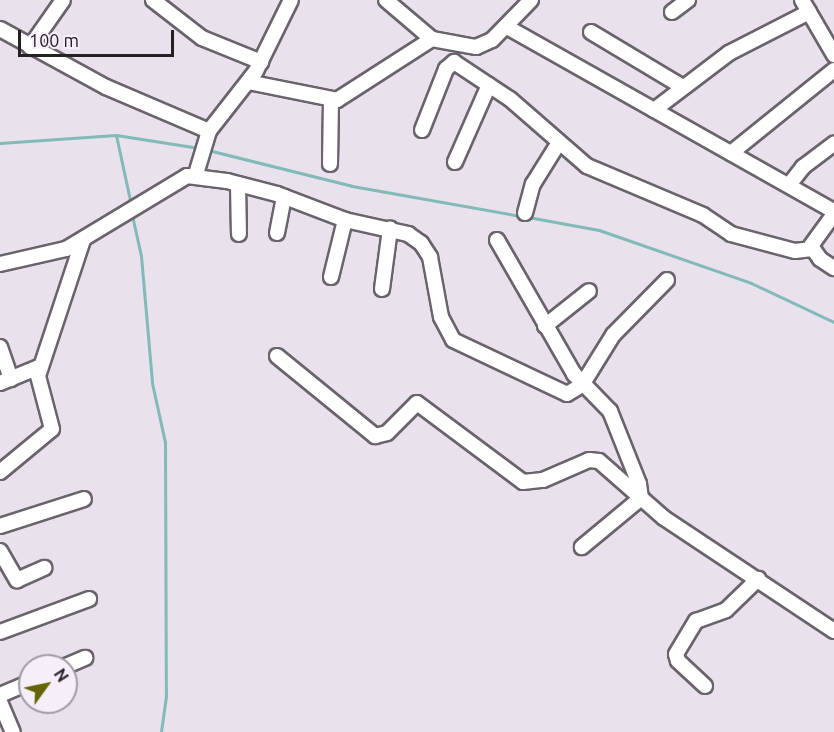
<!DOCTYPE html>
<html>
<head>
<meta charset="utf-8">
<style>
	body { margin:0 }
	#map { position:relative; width:834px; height:732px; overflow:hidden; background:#e9e1ec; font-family:Ubuntu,sans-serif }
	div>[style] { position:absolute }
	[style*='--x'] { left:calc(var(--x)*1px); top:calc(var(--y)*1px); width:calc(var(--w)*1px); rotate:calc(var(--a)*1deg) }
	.stream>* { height:3px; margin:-1.5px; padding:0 1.5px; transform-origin:1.5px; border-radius:1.5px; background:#82b9b9 }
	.roads { filter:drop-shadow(2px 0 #6a636c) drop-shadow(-2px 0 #6a636c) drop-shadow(0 2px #6a636c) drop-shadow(0 -2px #6a636c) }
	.minor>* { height:14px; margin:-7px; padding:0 7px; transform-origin:7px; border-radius:7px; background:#fff }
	span { translate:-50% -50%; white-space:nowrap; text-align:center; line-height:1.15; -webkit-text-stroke:6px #f6eef9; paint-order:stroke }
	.north { position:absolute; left:18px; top:654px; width:60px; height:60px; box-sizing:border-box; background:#f6eef9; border:2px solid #a29ca4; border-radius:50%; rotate:57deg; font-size:16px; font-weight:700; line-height:24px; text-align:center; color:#242125 }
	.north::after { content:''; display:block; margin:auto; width:21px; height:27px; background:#656600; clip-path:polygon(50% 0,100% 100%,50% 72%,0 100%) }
	.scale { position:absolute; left:18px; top:30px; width:156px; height:27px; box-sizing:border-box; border:3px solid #242125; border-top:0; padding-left:8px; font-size:18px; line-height:21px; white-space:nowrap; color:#242125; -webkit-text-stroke:4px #f6eef9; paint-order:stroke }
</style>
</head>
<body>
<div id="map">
	<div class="stream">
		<div style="--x:116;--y:135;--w:72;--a:77.9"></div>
		<div style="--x:0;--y:143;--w:116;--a:-3.9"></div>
		<div style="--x:116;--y:135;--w:84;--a:8.9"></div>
		<div style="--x:208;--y:150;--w:148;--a:14"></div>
		<div style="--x:352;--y:186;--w:172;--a:10.1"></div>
		<div style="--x:132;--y:215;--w:42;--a:77.6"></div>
		<div style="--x:141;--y:256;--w:127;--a:85"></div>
		<div style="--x:152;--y:383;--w:60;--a:77.6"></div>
		<div style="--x:165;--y:442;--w:254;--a:89.8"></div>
		<div style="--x:166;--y:696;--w:36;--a:98"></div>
		<div style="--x:528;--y:217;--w:72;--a:10.4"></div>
		<div style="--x:599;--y:230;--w:161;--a:19.2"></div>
		<div style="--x:751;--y:283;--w:92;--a:25.2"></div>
	</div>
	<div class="roads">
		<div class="minor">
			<div style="--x:153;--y:0;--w:62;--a:37.8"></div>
			<div style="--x:202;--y:38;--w:64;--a:22.1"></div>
			<div style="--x:386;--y:0;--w:60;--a:40.3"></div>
			<div style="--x:432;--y:39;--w:45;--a:10.3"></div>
			<div style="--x:476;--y:47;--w:17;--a:-24"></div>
			<div style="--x:492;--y:40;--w:56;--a:-45.7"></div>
			<div style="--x:802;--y:0;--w:64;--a:59.8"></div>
			<div style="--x:672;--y:12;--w:20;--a:-37"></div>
			<div style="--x:507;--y:27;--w:375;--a:29.4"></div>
			<div style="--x:0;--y:29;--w:121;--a:28.7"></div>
			<div style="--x:106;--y:87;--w:112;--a:23.1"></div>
			<div style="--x:591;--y:32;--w:107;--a:30.9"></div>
			<div style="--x:30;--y:47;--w:57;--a:-54.9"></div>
			<div style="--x:248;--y:82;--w:91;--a:11.4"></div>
			<div style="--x:337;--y:100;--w:113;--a:-32.7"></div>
			<div style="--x:654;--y:110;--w:94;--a:-37.2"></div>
			<div style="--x:729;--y:53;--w:90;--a:-27.1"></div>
			<div style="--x:422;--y:130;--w:66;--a:-68.5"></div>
			<div style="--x:446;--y:69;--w:11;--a:-41"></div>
			<div style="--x:454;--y:62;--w:67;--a:33.5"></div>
			<div style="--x:510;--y:99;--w:102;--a:41"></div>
			<div style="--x:587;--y:166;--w:126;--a:22.9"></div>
			<div style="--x:703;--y:215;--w:34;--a:34"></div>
			<div style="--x:731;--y:234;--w:66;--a:14.9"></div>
			<div style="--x:795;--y:251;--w:17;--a:-7"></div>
			<div style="--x:731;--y:153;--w:132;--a:-38.9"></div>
			<div style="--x:455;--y:162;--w:84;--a:-66.2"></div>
			<div style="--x:330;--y:164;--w:63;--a:-89.1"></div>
			<div style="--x:196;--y:174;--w:45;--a:-73.2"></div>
			<div style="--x:209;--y:131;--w:76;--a:-51.9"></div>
			<div style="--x:256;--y:71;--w:79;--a:-63.8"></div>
			<div style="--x:238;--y:184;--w:50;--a:88.9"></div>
			<div style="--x:789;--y:185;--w:23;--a:-52"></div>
			<div style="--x:803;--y:167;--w:39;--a:-37"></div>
			<div style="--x:525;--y:213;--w:30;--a:-75"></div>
			<div style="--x:533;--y:184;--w:47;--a:-58"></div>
			<div style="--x:834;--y:214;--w:39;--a:126"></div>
			<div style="--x:811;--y:246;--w:16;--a:55"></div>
			<div style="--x:820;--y:259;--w:17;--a:33"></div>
			<div style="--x:277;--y:233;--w:37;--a:-79"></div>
			<div style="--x:497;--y:240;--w:155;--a:60.1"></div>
			<div style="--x:574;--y:374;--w:52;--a:45.8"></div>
			<div style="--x:610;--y:411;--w:79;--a:68.3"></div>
			<div style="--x:639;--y:484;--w:14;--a:82"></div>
			<div style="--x:641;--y:498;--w:77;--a:140.3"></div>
			<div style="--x:0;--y:264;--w:68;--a:-12.8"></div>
			<div style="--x:66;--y:249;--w:141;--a:-31.1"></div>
			<div style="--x:187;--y:176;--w:40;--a:7.1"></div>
			<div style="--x:227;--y:181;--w:52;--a:14.6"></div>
			<div style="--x:277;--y:194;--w:73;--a:20.9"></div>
			<div style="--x:345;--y:220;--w:65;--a:12.5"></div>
			<div style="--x:408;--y:234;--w:16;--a:35"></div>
			<div style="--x:421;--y:243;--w:17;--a:57"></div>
			<div style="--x:430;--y:257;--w:61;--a:79.6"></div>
			<div style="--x:441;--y:317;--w:26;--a:62"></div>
			<div style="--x:453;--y:340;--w:126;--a:25.3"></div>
			<div style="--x:567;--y:394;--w:17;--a:-31"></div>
			<div style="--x:582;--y:385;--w:59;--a:-58.2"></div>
			<div style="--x:613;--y:335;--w:77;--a:-45.5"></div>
			<div style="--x:331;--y:277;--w:59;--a:-76.2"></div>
			<div style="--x:382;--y:289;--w:61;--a:-82.4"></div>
			<div style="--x:545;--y:326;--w:56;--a:-38.5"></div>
			<div style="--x:0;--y:347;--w:34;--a:71"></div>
			<div style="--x:277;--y:356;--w:127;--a:39.2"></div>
			<div style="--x:375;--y:436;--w:12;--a:-14"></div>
			<div style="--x:387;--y:433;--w:42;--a:-45"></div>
			<div style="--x:417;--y:403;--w:132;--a:36.7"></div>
			<div style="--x:523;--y:482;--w:20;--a:-6"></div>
			<div style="--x:543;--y:480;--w:50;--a:-23.5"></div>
			<div style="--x:589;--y:460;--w:10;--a:6"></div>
			<div style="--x:599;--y:461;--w:86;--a:41.2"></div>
			<div style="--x:664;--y:518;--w:204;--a:33.6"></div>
			<div style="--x:0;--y:383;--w:44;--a:-22.5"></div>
			<div style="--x:0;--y:472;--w:67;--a:-39.6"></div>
			<div style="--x:52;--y:429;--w:55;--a:-104.8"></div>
			<div style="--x:38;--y:376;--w:143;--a:-71.7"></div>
			<div style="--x:0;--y:526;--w:88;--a:-17.8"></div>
			<div style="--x:0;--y:551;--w:34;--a:60"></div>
			<div style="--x:17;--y:580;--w:30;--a:-24"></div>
			<div style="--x:0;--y:632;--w:95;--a:-20.3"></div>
			<div style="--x:66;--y:666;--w:21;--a:-23"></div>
			<div style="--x:705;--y:686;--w:37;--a:-137"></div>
			<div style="--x:678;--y:661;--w:7;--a:-106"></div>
			<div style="--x:676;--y:654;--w:39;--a:-59"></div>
			<div style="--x:696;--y:621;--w:32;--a:-20"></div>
			<div style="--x:726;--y:610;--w:45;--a:-44.1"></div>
			<div style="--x:0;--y:695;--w:33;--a:-23"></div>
			<div style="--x:0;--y:702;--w:33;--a:67"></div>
		</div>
	</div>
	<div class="north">N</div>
	<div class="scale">100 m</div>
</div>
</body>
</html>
